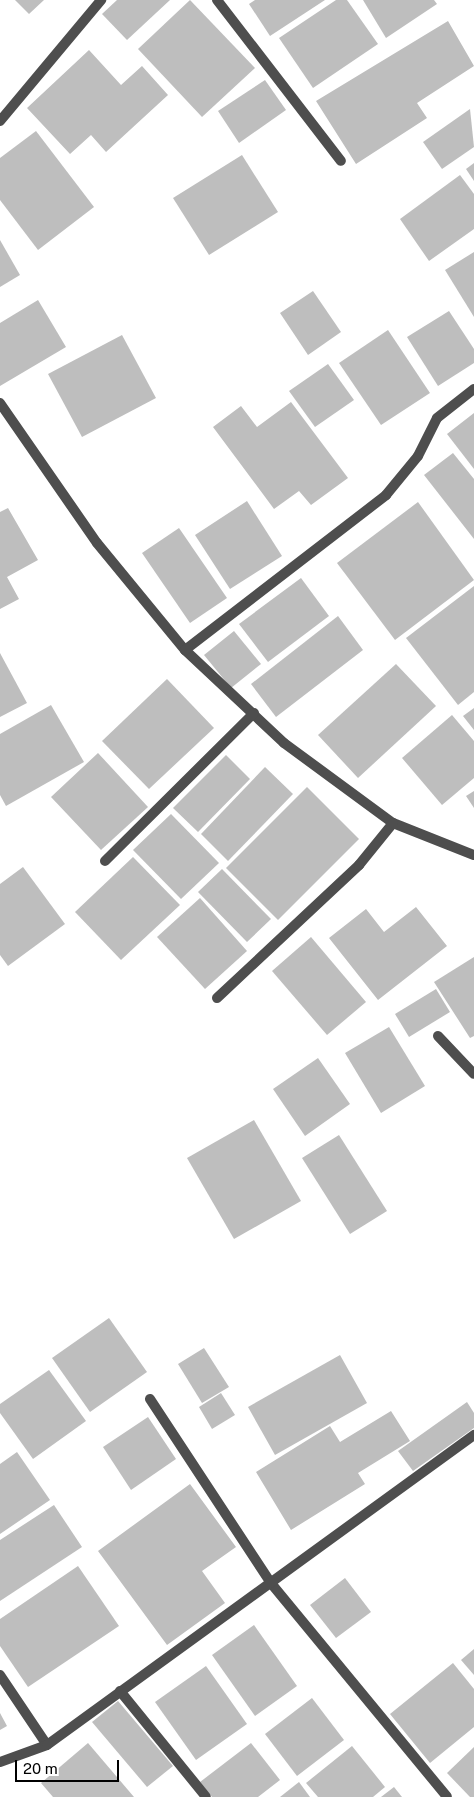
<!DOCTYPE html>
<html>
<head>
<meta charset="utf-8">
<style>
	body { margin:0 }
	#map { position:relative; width:474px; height:1797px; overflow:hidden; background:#fff; font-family:"Public Sans",sans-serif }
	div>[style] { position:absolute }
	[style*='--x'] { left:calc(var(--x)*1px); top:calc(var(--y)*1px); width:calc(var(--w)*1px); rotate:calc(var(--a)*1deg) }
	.building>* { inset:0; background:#bebebe }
	.service>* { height:10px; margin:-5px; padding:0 5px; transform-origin:5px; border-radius:5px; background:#4e4e4e }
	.minor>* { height:10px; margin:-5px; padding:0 5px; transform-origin:5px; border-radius:5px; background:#4e4e4e }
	span { translate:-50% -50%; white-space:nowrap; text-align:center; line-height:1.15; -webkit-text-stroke:4.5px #fff; paint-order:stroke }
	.scale { position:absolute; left:15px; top:1760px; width:104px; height:22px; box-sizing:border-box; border:2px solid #000; border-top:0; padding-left:6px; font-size:15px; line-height:18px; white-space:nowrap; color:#000; -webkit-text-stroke:4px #fff; paint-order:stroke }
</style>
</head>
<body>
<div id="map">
	<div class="building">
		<div style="clip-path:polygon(15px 0,44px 0,29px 14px)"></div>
		<div style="clip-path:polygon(117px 0,170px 0,127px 40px,102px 14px)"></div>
		<div style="clip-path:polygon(190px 0,255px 68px,202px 117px,138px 49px)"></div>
		<div style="clip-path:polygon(255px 0,325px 0,270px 36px,249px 4px)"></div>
		<div style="clip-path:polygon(336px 0,347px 0,378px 44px,313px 88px,279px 38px)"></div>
		<div style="clip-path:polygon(363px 0,434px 0,437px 4px,386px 38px)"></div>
		<div style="clip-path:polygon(448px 21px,474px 66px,417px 103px,427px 118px,356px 164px,316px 101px)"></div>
		<div style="clip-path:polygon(89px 50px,121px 85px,142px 66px,168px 95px,106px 152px,91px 135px,70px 154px,27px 108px)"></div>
		<div style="clip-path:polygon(265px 80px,286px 110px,239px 143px,218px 111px)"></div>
		<div style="clip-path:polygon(470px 109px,474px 147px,442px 169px,423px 142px)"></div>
		<div style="clip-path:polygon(36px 131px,94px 207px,38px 250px,0 200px,0 158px)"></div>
		<div style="clip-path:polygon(242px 155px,278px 212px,209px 255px,173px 198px)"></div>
		<div style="clip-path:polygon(474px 163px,474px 181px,466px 169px)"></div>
		<div style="clip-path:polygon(460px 175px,474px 194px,474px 229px,429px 261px,400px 219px)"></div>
		<div style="clip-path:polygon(0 240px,20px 275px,0 287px)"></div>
		<div style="clip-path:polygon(474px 252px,474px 317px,445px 270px)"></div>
		<div style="clip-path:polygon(313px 291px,341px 332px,308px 355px,280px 313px)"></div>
		<div style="clip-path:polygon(38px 300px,66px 347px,0 386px,0 323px)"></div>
		<div style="clip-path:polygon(449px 311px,474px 349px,474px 363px,438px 386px,407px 337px)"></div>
		<div style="clip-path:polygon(388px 330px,430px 393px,381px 425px,339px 363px)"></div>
		<div style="clip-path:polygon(122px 335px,156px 398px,82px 437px,48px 374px)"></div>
		<div style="clip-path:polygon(328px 364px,354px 400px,315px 427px,289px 391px)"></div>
		<div style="clip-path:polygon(291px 402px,348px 478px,311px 505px,299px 491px,274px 509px,213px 427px,241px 406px,257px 427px)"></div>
		<div style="clip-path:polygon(474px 413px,474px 469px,447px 434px)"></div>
		<div style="clip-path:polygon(453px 453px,474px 479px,474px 539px,424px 475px)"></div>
		<div style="clip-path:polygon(247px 501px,282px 556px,230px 589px,195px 535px)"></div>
		<div style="clip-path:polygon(418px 502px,474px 580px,395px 640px,337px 563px)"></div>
		<div style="clip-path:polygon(8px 508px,38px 560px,7px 577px,19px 599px,0 609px,0 512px)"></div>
		<div style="clip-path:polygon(179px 528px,227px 598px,190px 623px,142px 553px)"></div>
		<div style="clip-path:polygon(301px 578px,329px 616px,268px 662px,239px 624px)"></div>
		<div style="clip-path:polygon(474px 586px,474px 692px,458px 705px,406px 638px)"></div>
		<div style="clip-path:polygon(338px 616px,363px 650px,276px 717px,251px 684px)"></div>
		<div style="clip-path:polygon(234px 631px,261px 664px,231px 688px,204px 655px)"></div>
		<div style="clip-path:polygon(0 653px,27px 703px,0 717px)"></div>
		<div style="clip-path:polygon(396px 664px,436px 706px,358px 778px,318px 735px)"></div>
		<div style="clip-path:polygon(167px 679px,214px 728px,149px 789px,102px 741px)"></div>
		<div style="clip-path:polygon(51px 705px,84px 762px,6px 806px,0 795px,0 734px)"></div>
		<div style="clip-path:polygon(474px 708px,474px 730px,463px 716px)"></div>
		<div style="clip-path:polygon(452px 715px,474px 741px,474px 778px,442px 805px,402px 758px)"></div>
		<div style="clip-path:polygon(98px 753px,148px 807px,101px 850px,51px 797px)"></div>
		<div style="clip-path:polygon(226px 755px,250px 779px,198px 832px,173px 808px)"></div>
		<div style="clip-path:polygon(265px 767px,293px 794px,228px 861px,201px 834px)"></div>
		<div style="clip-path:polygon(307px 787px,359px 839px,278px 920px,226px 868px)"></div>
		<div style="clip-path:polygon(474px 791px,474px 808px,466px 796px)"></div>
		<div style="clip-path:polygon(171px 814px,219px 863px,181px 899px,133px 850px)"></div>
		<div style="clip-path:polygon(133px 857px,180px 905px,121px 960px,75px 912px)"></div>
		<div style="clip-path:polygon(23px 867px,65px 924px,8px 966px,0 955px,0 884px)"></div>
		<div style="clip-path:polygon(222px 869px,271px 919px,247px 942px,198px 892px)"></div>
		<div style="clip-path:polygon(200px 898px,247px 951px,205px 989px,157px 937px)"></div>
		<div style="clip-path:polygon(416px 907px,447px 946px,378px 1000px,329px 938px,366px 909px,384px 932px)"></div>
		<div style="clip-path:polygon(311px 937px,366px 1002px,327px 1035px,272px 971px)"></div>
		<div style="clip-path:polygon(474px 957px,474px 1036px,470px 1038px,434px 982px)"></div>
		<div style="clip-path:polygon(436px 989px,450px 1012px,409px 1037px,395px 1014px)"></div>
		<div style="clip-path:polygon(389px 1027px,425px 1086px,381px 1113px,345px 1053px)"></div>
		<div style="clip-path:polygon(318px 1058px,350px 1104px,305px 1136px,273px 1089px)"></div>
		<div style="clip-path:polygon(254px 1120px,301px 1201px,234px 1239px,187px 1158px)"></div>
		<div style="clip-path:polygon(339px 1135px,387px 1211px,350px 1234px,302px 1158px)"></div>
		<div style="clip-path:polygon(109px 1318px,147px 1372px,90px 1412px,52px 1358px)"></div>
		<div style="clip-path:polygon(204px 1348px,229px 1387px,202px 1403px,178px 1364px)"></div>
		<div style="clip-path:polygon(340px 1355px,367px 1403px,275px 1455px,248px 1407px)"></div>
		<div style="clip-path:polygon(49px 1370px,86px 1421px,33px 1459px,0 1413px,0 1404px)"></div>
		<div style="clip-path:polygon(221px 1393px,235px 1415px,212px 1429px,199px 1407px)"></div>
		<div style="clip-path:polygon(467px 1402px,474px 1413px,474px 1428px,413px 1471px,398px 1451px)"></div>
		<div style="clip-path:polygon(391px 1411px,410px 1441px,358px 1473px,365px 1484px,291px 1530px,256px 1472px,330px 1426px,340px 1442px)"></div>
		<div style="clip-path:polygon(148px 1417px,176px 1459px,131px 1490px,103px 1447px)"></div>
		<div style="clip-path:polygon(17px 1452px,50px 1500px,0 1534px,0 1464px)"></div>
		<div style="clip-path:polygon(190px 1484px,236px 1547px,202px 1571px,225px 1603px,167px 1645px,98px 1551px)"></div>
		<div style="clip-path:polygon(54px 1505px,82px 1547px,0 1601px,0 1540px)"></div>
		<div style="clip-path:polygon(78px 1566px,119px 1626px,28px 1687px,0 1646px,0 1619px)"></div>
		<div style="clip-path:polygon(345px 1578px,371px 1612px,336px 1638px,310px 1605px)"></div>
		<div style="clip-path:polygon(254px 1625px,297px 1686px,255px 1716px,212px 1655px)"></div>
		<div style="clip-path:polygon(474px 1649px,474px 1675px,461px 1660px)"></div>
		<div style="clip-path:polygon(453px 1663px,474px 1689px,474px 1727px,430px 1763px,390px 1714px)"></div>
		<div style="clip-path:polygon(206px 1666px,247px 1724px,196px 1760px,155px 1702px)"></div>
		<div style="clip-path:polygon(312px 1698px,344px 1740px,297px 1776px,265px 1734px)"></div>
		<div style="clip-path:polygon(118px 1701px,173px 1766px,147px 1787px,92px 1722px)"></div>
		<div style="clip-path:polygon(0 1713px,7px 1726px,0 1730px)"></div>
		<div style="clip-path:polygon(88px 1743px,134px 1797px,53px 1797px,41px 1783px)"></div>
		<div style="clip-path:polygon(251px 1743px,280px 1780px,258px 1797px,212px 1797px,200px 1782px)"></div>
		<div style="clip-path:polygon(352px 1746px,385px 1787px,373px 1797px,318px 1797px,306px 1783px)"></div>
		<div style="clip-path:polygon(474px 1747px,474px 1797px,470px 1797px,447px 1773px)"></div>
		<div style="clip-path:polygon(299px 1782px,310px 1797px,280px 1797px)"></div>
		<div style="clip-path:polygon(394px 1787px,402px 1797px,381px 1797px)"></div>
	</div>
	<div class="service">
		<div style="--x:438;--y:1036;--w:52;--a:46.5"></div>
		<div style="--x:150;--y:1399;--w:219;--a:56.7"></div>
	</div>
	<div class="minor">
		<div style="--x:217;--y:0;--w:203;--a:52.4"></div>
		<div style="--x:0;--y:121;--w:158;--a:-50.1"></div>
		<div style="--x:0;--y:403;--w:170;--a:55.3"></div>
		<div style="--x:97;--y:543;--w:139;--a:50.6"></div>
		<div style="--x:185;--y:650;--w:136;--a:43.2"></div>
		<div style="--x:284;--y:743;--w:135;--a:36.3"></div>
		<div style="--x:393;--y:823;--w:87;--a:21.6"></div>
		<div style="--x:185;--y:650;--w:254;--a:-37.6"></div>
		<div style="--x:386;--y:495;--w:50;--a:-50.6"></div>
		<div style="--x:418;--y:456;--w:42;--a:-63.4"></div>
		<div style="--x:437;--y:418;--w:47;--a:-38.1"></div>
		<div style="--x:105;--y:861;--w:210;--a:-44.8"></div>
		<div style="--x:217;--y:998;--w:195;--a:-43.1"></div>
		<div style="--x:359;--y:865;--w:54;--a:-51"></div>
		<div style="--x:270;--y:1582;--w:278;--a:50.5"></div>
		<div style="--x:0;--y:1675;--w:84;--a:56.1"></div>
		<div style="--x:120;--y:1691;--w:136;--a:50.9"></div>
		<div style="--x:0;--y:1762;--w:50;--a:-19.9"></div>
		<div style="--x:47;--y:1745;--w:528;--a:-35.98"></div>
	</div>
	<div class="scale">20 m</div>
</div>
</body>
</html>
